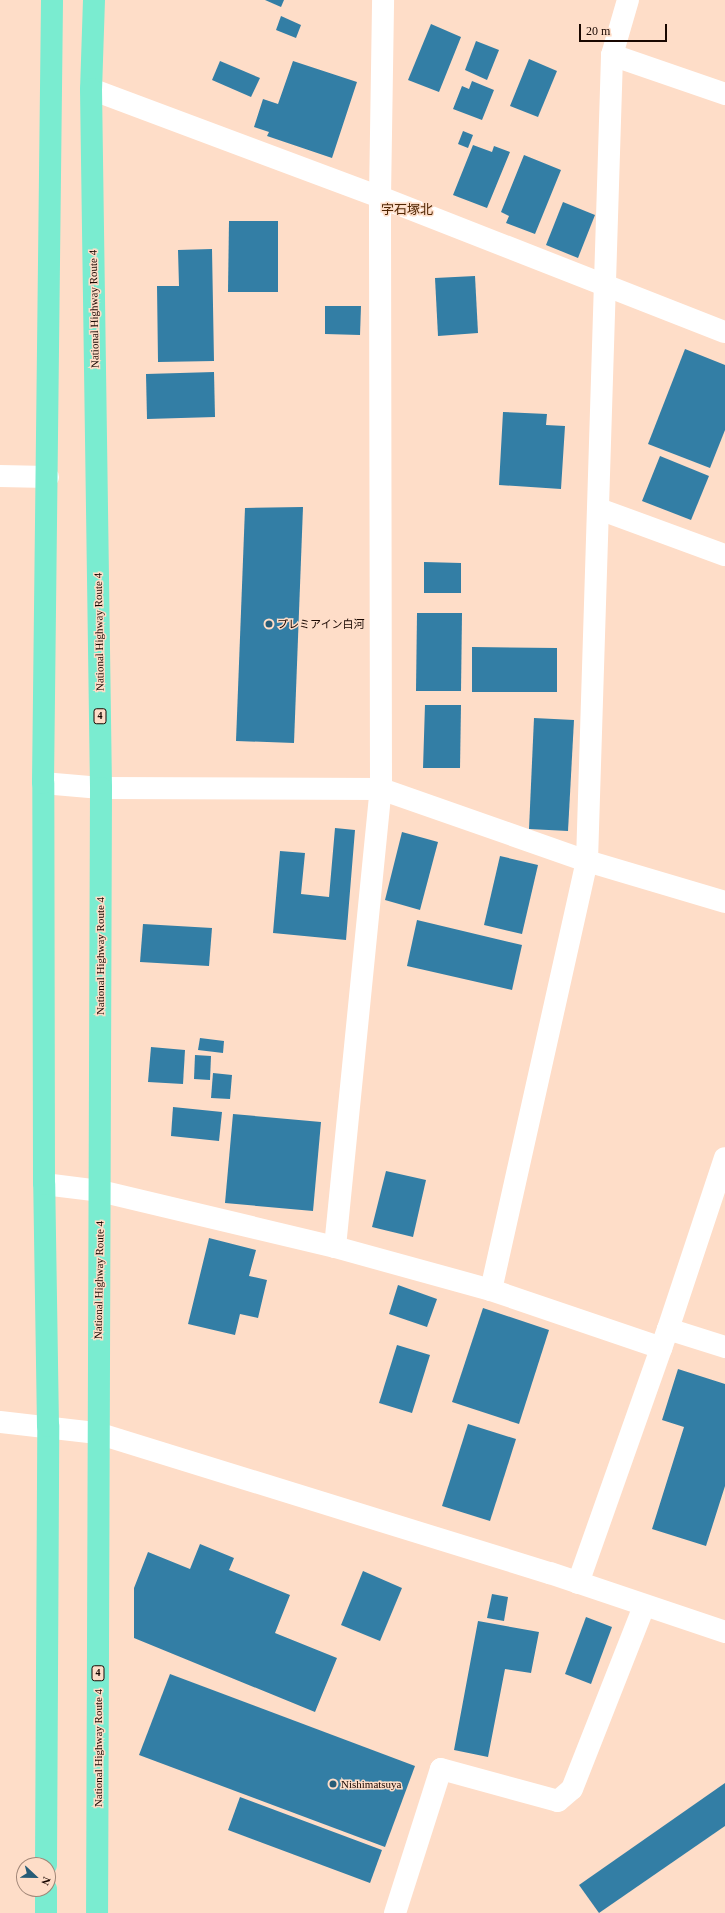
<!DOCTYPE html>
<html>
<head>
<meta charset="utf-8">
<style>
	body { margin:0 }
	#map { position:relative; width:725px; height:1913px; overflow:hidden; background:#feddc8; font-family:"Times New Roman","Noto Sans JP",serif }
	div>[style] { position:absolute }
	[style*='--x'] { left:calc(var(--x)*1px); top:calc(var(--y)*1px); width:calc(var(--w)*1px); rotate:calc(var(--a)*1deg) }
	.building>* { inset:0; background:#337ea5 }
	.minor>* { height:22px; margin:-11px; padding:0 11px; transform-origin:11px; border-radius:11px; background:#fff }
	.tertiary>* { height:22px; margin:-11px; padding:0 11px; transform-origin:11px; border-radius:11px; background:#fff }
	.trunk>* { height:22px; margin:-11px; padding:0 11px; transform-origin:11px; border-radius:11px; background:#7aecd0 }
	.dots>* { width:11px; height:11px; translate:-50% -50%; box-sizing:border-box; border:2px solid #feddc8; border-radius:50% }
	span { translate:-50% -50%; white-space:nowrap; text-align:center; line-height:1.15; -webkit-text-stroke:3px #feddc8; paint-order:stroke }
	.shield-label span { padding:1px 3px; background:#feddc8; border:1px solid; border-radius:3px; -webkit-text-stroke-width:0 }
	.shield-label { font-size:10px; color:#190700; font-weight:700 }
	.street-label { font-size:11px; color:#190700 }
	.poi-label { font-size:11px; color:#190700 }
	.left { translate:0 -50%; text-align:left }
	.quarter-label { font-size:13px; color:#512704 }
	.north { position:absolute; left:16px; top:1857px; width:40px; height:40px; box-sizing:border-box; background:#feddc8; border:1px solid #a28778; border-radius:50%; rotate:112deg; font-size:11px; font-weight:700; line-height:16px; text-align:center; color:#190700 }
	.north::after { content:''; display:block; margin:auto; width:14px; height:18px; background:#265c77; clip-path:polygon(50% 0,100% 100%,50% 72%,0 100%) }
	.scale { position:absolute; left:579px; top:24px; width:88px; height:18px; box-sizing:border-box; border:2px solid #190700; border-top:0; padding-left:5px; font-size:12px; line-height:14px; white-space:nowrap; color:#190700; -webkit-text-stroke:3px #feddc8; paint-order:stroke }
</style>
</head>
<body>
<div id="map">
	<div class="building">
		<div style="clip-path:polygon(265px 0,284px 0,281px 7px)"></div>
		<div style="clip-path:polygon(281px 16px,301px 25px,296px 38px,276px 30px)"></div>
		<div style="clip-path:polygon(431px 24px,461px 37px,439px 92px,408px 80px)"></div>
		<div style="clip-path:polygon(476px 41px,499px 50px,487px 80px,465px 70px)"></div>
		<div style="clip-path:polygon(529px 59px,557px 71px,538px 117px,510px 106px)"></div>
		<div style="clip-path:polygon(220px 61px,260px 78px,251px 97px,212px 80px)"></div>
		<div style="clip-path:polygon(293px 61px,357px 82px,332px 158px,267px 136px,269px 132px,254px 127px,263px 99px,278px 104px)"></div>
		<div style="clip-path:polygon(472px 81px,494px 90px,482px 120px,453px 109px,462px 86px,469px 89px)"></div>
		<div style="clip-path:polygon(463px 131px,473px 135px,468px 148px,458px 144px)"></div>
		<div style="clip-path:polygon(473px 145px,492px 152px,494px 146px,510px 152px,487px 208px,453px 195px)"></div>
		<div style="clip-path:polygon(524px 155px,561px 170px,535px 234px,506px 223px,509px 216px,501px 212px)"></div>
		<div style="clip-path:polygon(563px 202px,595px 215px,578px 258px,546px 245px)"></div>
		<div style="clip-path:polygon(229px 221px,278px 221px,278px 292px,228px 292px)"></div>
		<div style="clip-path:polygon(212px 249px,214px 361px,158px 362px,157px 286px,179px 286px,178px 250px)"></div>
		<div style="clip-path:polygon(475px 276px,478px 333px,438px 336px,435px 278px)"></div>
		<div style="clip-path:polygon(325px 306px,361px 306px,360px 335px,325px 334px)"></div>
		<div style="clip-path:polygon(685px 349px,725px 365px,725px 430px,710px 468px,648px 444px)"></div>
		<div style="clip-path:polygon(214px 372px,215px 417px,147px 419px,146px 374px)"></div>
		<div style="clip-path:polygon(503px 412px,547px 414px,546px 425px,565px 426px,561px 489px,499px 485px)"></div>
		<div style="clip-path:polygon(660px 456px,709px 476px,691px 520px,642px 501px)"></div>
		<div style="clip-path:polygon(303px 507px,294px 743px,236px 741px,245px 508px)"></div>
		<div style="clip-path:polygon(424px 562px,461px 563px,461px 593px,424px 593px)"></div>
		<div style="clip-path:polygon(417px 613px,462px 613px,461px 691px,416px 691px)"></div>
		<div style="clip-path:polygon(472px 647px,557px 648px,557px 692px,472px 692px)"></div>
		<div style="clip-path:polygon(425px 705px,461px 705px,460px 768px,423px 768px)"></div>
		<div style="clip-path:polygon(534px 718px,574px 720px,568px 831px,529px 829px)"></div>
		<div style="clip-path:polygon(335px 828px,355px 830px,346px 940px,273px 933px,280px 851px,305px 853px,301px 894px,329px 897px)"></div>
		<div style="clip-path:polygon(402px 832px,438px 842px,420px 910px,385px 900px)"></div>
		<div style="clip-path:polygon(500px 856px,538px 865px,522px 934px,484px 925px)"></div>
		<div style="clip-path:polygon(417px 920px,522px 945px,512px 990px,407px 966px)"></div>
		<div style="clip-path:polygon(143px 924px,212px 928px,209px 966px,140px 962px)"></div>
		<div style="clip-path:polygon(200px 1038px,224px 1041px,223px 1053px,198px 1050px)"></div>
		<div style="clip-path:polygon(151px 1047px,185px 1050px,183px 1084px,148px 1082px)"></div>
		<div style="clip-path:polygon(195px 1055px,211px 1056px,210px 1080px,194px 1079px)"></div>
		<div style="clip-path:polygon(213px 1073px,232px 1075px,230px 1099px,211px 1098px)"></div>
		<div style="clip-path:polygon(173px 1107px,222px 1112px,219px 1141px,171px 1136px)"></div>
		<div style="clip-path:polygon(233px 1114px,321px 1122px,313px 1211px,225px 1203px)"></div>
		<div style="clip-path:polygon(386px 1171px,426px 1180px,413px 1237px,372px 1227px)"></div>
		<div style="clip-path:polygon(209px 1238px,256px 1250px,249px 1276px,267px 1280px,258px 1318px,240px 1314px,235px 1335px,188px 1324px)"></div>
		<div style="clip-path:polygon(398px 1285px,437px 1299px,427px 1327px,389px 1314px)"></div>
		<div style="clip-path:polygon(483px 1308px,549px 1330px,519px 1424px,452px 1402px)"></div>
		<div style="clip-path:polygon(397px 1345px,430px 1355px,412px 1413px,379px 1403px)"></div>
		<div style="clip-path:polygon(678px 1369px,725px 1384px,725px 1486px,706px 1546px,652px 1529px,684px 1427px,662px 1420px)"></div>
		<div style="clip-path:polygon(468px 1424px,516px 1439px,490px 1521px,442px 1506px)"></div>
		<div style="clip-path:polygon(200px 1544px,234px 1558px,229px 1570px,290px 1595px,275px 1633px,337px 1658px,315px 1712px,134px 1638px,134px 1588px,148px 1552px,190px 1569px)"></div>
		<div style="clip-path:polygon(363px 1571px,402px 1588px,380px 1641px,341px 1625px)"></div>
		<div style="clip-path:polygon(492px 1594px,508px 1597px,504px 1621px,487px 1618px)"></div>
		<div style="clip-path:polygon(586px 1617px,612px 1627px,591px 1684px,565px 1674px)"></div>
		<div style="clip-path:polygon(478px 1621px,539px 1632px,531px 1673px,505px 1669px,488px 1757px,454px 1750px)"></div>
		<div style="clip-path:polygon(170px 1674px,415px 1766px,385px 1847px,139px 1755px)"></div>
		<div style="clip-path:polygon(725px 1783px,725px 1826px,599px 1913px,579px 1885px)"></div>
		<div style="clip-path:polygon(240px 1797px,382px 1850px,370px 1883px,228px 1830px)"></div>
	</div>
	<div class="minor">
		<div style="--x:612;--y:55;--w:120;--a:19"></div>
		<div style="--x:91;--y:89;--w:309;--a:20.5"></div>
		<div style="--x:380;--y:197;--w:370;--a:21.4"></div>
		<div style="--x:0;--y:476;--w:48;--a:1.2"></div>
		<div style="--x:599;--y:509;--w:134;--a:20.1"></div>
		<div style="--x:43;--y:783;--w:58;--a:4.9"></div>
		<div style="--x:101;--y:788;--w:280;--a:0.2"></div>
		<div style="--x:381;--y:789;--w:218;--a:19.3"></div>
		<div style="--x:587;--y:861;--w:144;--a:16.5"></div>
		<div style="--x:44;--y:1184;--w:56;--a:7.1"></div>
		<div style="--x:100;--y:1191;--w:242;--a:13.4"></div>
		<div style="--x:335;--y:1247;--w:162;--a:15.4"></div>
		<div style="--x:491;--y:1290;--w:180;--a:18.8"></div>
		<div style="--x:335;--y:1247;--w:460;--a:-84.3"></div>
		<div style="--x:381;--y:789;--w:592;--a:-90.1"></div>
		<div style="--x:380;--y:197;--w:197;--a:-89.1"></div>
		<div style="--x:491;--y:1290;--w:440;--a:-77.4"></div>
		<div style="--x:587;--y:861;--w:806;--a:-88.22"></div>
		<div style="--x:612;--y:55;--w:57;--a:-73.8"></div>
		<div style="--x:668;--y:1329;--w:60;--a:17.5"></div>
		<div style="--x:578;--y:1583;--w:269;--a:-70.5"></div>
		<div style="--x:668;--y:1329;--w:180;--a:-71.6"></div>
		<div style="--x:395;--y:1913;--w:151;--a:-72.3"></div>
		<div style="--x:441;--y:1769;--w:121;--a:15.3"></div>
		<div style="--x:558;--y:1801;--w:18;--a:-41"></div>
		<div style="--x:572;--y:1789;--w:197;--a:-68.5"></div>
	</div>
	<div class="tertiary">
		<div style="--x:0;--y:1422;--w:98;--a:6.5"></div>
		<div style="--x:97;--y:1433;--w:474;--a:17.2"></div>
		<div style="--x:550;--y:1573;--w:185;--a:18.6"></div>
	</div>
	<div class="trunk">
		<div style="--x:94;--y:0;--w:89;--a:91.9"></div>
		<div style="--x:91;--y:89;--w:699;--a:89.18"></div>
		<div style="--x:101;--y:788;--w:1125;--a:90.2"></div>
		<div style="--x:46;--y:1865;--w:439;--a:-89.7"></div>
		<div style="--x:48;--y:1426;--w:242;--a:-90.9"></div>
		<div style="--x:44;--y:1184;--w:401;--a:-90.1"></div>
		<div style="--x:43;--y:783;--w:783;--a:-89.34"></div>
		<div style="--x:46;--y:1913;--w:24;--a:-90"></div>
	</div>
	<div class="dots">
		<div style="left:269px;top:624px;background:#265c77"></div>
		<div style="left:333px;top:1784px;background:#265c77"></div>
	</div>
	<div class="shield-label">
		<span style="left:100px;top:716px">4</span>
		<span style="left:98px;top:1673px">4</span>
	</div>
	<div class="street-label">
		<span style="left:94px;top:309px;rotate:-91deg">National Highway Route 4</span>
		<span style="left:99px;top:632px;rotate:-91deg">National Highway Route 4</span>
		<span style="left:100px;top:956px;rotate:-90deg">National Highway Route 4</span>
		<span style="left:99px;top:1280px;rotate:-89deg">National Highway Route 4</span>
		<span style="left:98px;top:1748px;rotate:-90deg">National Highway Route 4</span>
	</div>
	<div class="poi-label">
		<span class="left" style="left:277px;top:624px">プレミアイン白河</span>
		<span class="left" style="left:341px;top:1784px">Nishimatsuya</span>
	</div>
	<div class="quarter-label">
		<span style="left:407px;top:210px">字石塚北</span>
	</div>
	<div class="north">N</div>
	<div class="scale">20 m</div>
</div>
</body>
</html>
